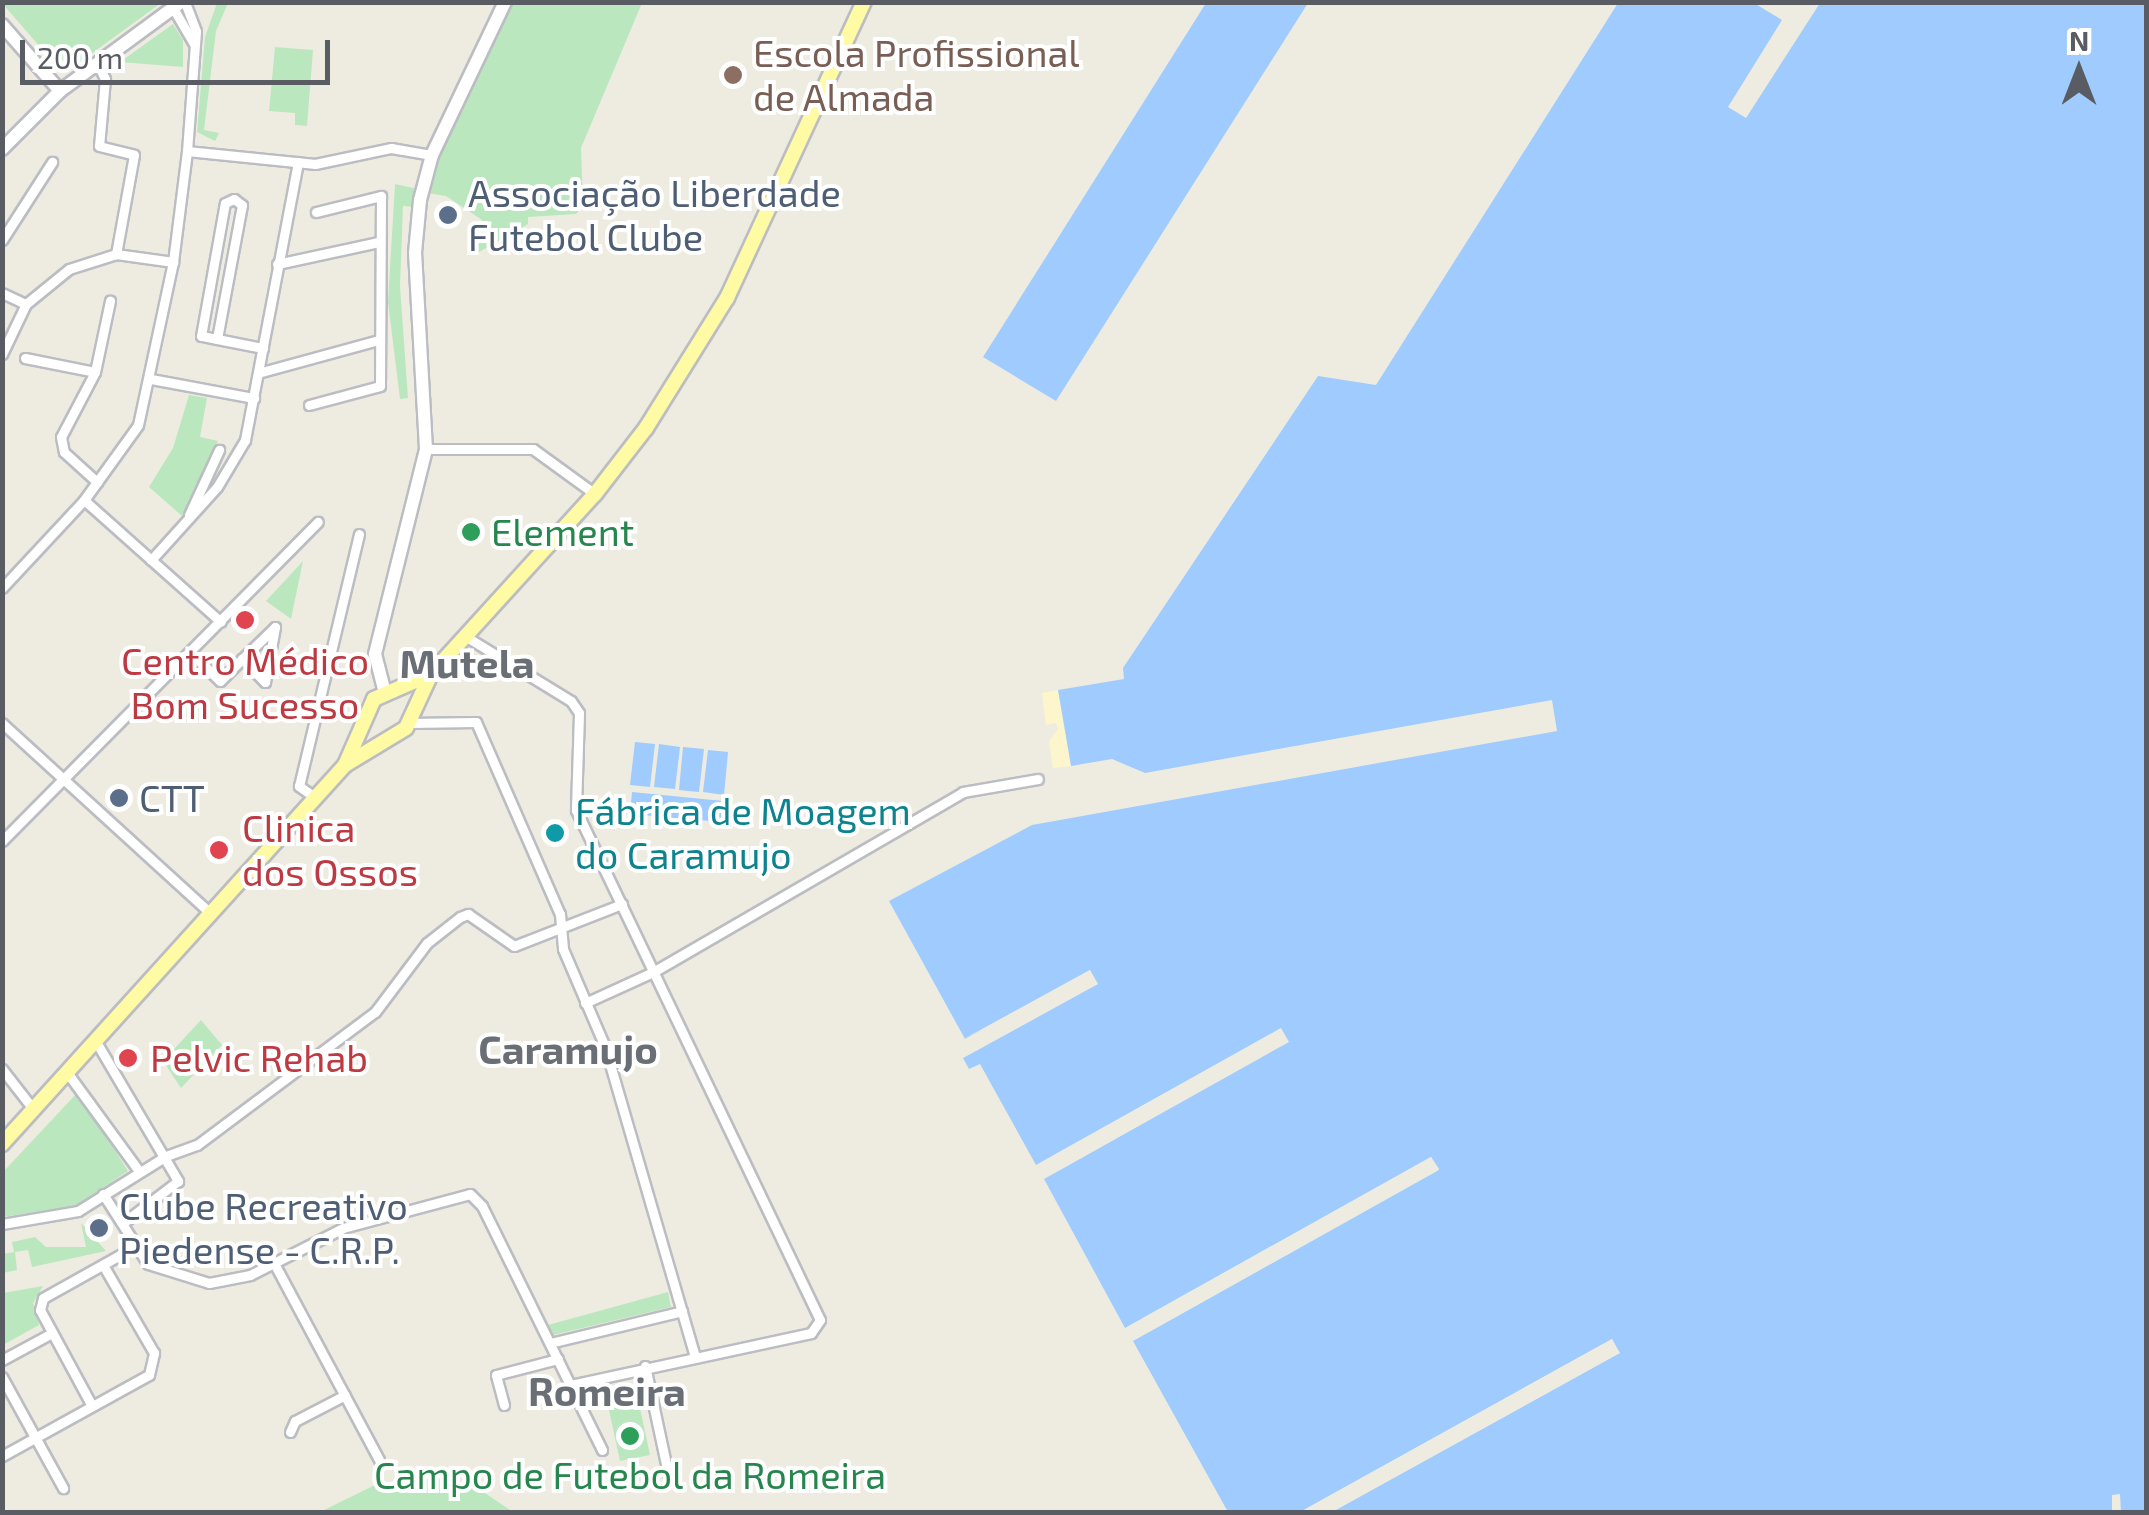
<!DOCTYPE html>
<html>
<head>
<meta charset="utf-8">
<style>
	body { margin:0 }
	#map { position:relative; width:2149px; height:1515px; overflow:hidden; background:#eeece0; font-family:"Exo 2",sans-serif }
	div>[style] { position:absolute }
	[style*='--x'] { left:calc(var(--x)*1px); top:calc(var(--y)*1px); width:calc(var(--w)*1px); rotate:calc(var(--a)*1deg) }
	.green>* { inset:0; background:#bbe7bf }
	.sand>* { inset:0; background:#fdf6cc }
	.water>* { inset:0; background:#9fcbff }
	.pier>* { inset:0; background:#eeece0 }
	.roads { filter:drop-shadow(2px 0 #bbbdc3) drop-shadow(-2px 0 #bbbdc3) drop-shadow(0 2px #bbbdc3) drop-shadow(0 -2px #bbbdc3) }
	.street>* { height:9px; margin:-4.5px; padding:0 4.5px; transform-origin:4.5px; border-radius:4.5px; background:#fff }
	.secondary>* { height:12px; margin:-6px; padding:0 6px; transform-origin:6px; border-radius:6px; background:#fff }
	.primary>* { height:14px; margin:-7px; padding:0 7px; transform-origin:7px; border-radius:7px; background:#fffaa4 }
	.dots>* { width:28px; height:28px; translate:-50% -50%; box-sizing:border-box; border:5px solid #fff; border-radius:50% }
	span { translate:-50% -50%; white-space:nowrap; text-align:center; line-height:1.15; -webkit-text-stroke:8px #fff; paint-order:stroke }
	.education-label { font-size:38px; color:#785e54 }
	.left { translate:0 -50%; text-align:left }
	.service-label { font-size:38px; color:#4e5e75 }
	.leisure-label { font-size:38px; color:#27864d }
	.health-label { font-size:38px; color:#be3a42 }
	.culture-label { font-size:38px; color:#0d838f }
	.neighbourhood-label { font-size:40px; color:#6a6e75; font-weight:700 }
	.frame { position:absolute; inset:0; border:5px solid #595c63; pointer-events:none }
	.north { position:absolute; left:2029px; top:20px; width:100px; height:100px; -webkit-text-stroke:8px #fff; paint-order:stroke; rotate:0deg; font-size:28px; font-weight:700; line-height:40px; text-align:center; color:#595c63 }
	.north::after { content:''; display:block; margin:auto; width:35px; height:45px; background:#595c63; clip-path:polygon(50% 0,100% 100%,50% 72%,0 100%) }
	.scale { position:absolute; left:20px; top:40px; width:310px; height:45px; box-sizing:border-box; border:5px solid #595c63; border-top:0; padding-left:12px; font-size:30px; line-height:35px; white-space:nowrap; color:#595c63; -webkit-text-stroke:8px #fff; paint-order:stroke }
</style>
</head>
<body>
<div id="map">
	<div class="green">
		<div style="clip-path:polygon(2px 3px,3px 2px,161px 3px,76px 65px,47px 55px)"></div>
		<div style="clip-path:polygon(217px 3px,228px 3px,216px 31px,204px 130px,219px 133px,215px 141px,197px 132px,205px 37px)"></div>
		<div style="clip-path:polygon(510px 3px,642px 3px,581px 148px,583px 207px,576px 214px,528px 217px,528px 224px,474px 255px,482px 220px,446px 196px,427px 193px,441px 145px)"></div>
		<div style="clip-path:polygon(173px 24px,183px 40px,183px 67px,120px 62px)"></div>
		<div style="clip-path:polygon(275px 47px,313px 50px,307px 126px,295px 125px,295px 113px,269px 111px)"></div>
		<div style="clip-path:polygon(395px 184px,418px 189px,414px 207px,403px 206px,400px 286px,408px 398px,400px 399px,388px 302px)"></div>
		<div style="clip-path:polygon(189px 395px,207px 398px,200px 437px,218px 441px,182px 516px,149px 487px,173px 448px)"></div>
		<div style="clip-path:polygon(303px 561px,291px 619px,266px 601px)"></div>
		<div style="clip-path:polygon(201px 1020px,222px 1045px,181px 1088px,163px 1061px)"></div>
		<div style="clip-path:polygon(78px 1092px,128px 1171px,75px 1206px,3px 1217px,3px 1172px)"></div>
		<div style="clip-path:polygon(81px 1223px,106px 1251px,32px 1267px,28px 1250px,15px 1252px,17px 1270px,3px 1273px,3px 1254px,14px 1252px,12px 1242px,35px 1237px,46px 1247px,86px 1247px)"></div>
		<div style="clip-path:polygon(43px 1286px,33px 1303px,39px 1325px,3px 1345px,3px 1293px)"></div>
		<div style="clip-path:polygon(668px 1292px,671px 1307px,553px 1335px,548px 1325px)"></div>
		<div style="clip-path:polygon(637px 1394px,650px 1455px,620px 1461px,607px 1401px)"></div>
		<div style="clip-path:polygon(437px 1478px,482px 1491px,513px 1512px,320px 1512px,377px 1484px)"></div>
	</div>
	<div class="sand">
		<div style="clip-path:polygon(1058px 690px,1071px 766px,1053px 768px,1049px 741px,1058px 729px,1056px 723px,1046px 725px,1042px 693px)"></div>
	</div>
	<div class="water">
		<div style="clip-path:polygon(1206px 3px,1308px 3px,1056px 401px,983px 357px)"></div>
		<div style="clip-path:polygon(1618px 3px,1754px 3px,1782px 20px,1728px 107px,1746px 118px,1820px 3px,2146px 3px,2146px 1512px,2121px 1512px,2120px 1494px,2112px 1495px,2112px 1512px,1332px 1512px,1619px 1353px,1612px 1339px,1300px 1512px,1228px 1512px,1133px 1341px,1439px 1169px,1431px 1157px,1125px 1328px,1044px 1179px,1288px 1041px,1280px 1029px,1036px 1165px,980px 1064px,969px 1069px,963px 1058px,1097px 984px,1090px 970px,965px 1039px,889px 901px,1032px 825px,1557px 731px,1552px 700px,1145px 773px,1112px 759px,1071px 766px,1058px 690px,1124px 679px,1123px 668px,1318px 376px,1376px 385px)"></div>
		<div style="clip-path:polygon(635px 742px,655px 744px,650px 787px,630px 785px)"></div>
		<div style="clip-path:polygon(659px 744px,680px 747px,675px 789px,654px 787px)"></div>
		<div style="clip-path:polygon(683px 747px,704px 749px,699px 792px,679px 790px)"></div>
		<div style="clip-path:polygon(708px 750px,728px 752px,724px 795px,703px 792px)"></div>
		<div style="clip-path:polygon(632px 792px,723px 801px,721px 822px,630px 814px)"></div>
	</div>
	<div class="pier">
		<div style="clip-path:polygon(1090px 970px,1098px 984px,963px 1058px,1091px 982px,1088px 976px,960px 1041px)"></div>
		<div style="clip-path:polygon(1281px 1028px,1289px 1042px,1044px 1179px,1282px 1040px,1279px 1035px,1036px 1165px)"></div>
		<div style="clip-path:polygon(1431px 1157px,1439px 1170px,1133px 1341px,1432px 1168px,1429px 1163px,1125px 1328px)"></div>
		<div style="clip-path:polygon(1612px 1339px,1620px 1353px,1332px 1512px,1327px 1512px,1613px 1351px,1610px 1346px,1300px 1512px)"></div>
	</div>
	<div class="roads">
		<div class="street">
			<div style="--x:173;--y:8;--w:42;--a:59.7"></div>
			<div style="--x:98;--y:64;--w:17;--a:65"></div>
			<div style="--x:105;--y:79;--w:67;--a:95.1"></div>
			<div style="--x:99;--y:146;--w:36;--a:14"></div>
			<div style="--x:134;--y:155;--w:101;--a:100.3"></div>
			<div style="--x:187;--y:151;--w:129;--a:5.8"></div>
			<div style="--x:315;--y:164;--w:78;--a:-11.9"></div>
			<div style="--x:391;--y:148;--w:42;--a:9.7"></div>
			<div style="--x:2;--y:240;--w:93;--a:-57.3"></div>
			<div style="--x:277;--y:264;--w:104;--a:-12.2"></div>
			<div style="--x:2;--y:293;--w:26;--a:25"></div>
			<div style="--x:217;--y:339;--w:16;--a:-169"></div>
			<div style="--x:201;--y:336;--w:135;--a:-79.8"></div>
			<div style="--x:225;--y:203;--w:10;--a:-24"></div>
			<div style="--x:234;--y:199;--w:10;--a:37"></div>
			<div style="--x:242;--y:205;--w:136;--a:100.6"></div>
			<div style="--x:217;--y:339;--w:47;--a:11.1"></div>
			<div style="--x:2;--y:354;--w:55;--a:-64.4"></div>
			<div style="--x:26;--y:304;--w:55;--a:-39.1"></div>
			<div style="--x:69;--y:269;--w:49;--a:-17.7"></div>
			<div style="--x:116;--y:254;--w:58;--a:8"></div>
			<div style="--x:25;--y:358;--w:71;--a:11.3"></div>
			<div style="--x:95;--y:372;--w:73;--a:117.6"></div>
			<div style="--x:61;--y:437;--w:15;--a:79"></div>
			<div style="--x:64;--y:452;--w:45;--a:42.3"></div>
			<div style="--x:95;--y:372;--w:73;--a:-78.1"></div>
			<div style="--x:258;--y:373;--w:125;--a:-15.3"></div>
			<div style="--x:151;--y:379;--w:105;--a:10.5"></div>
			<div style="--x:309;--y:405;--w:73;--a:-15"></div>
			<div style="--x:380;--y:386;--w:190;--a:-89.7"></div>
			<div style="--x:381;--y:196;--w:67;--a:166.2"></div>
			<div style="--x:426;--y:449;--w:107;--a:0"></div>
			<div style="--x:533;--y:449;--w:77;--a:36"></div>
			<div style="--x:84;--y:500;--w:183;--a:41.7"></div>
			<div style="--x:189;--y:515;--w:72;--a:-65.2"></div>
			<div style="--x:151;--y:560;--w:98;--a:-47.9"></div>
			<div style="--x:217;--y:487;--w:55;--a:-59.2"></div>
			<div style="--x:245;--y:440;--w:283;--a:-79.2"></div>
			<div style="--x:2;--y:588;--w:120;--a:-47"></div>
			<div style="--x:84;--y:500;--w:92;--a:-54.2"></div>
			<div style="--x:138;--y:425;--w:167;--a:-77.9"></div>
			<div style="--x:173;--y:262;--w:112;--a:-82.8"></div>
			<div style="--x:187;--y:151;--w:120;--a:-85.7"></div>
			<div style="--x:196;--y:31;--w:31;--a:-111"></div>
			<div style="--x:465;--y:636;--w:124;--a:31.5"></div>
			<div style="--x:571;--y:701;--w:14;--a:56"></div>
			<div style="--x:579;--y:713;--w:97;--a:91.8"></div>
			<div style="--x:576;--y:810;--w:565;--a:64.43"></div>
			<div style="--x:820;--y:1320;--w:16;--a:125"></div>
			<div style="--x:811;--y:1333;--w:247;--a:167.8"></div>
			<div style="--x:191;--y:653;--w:40;--a:44"></div>
			<div style="--x:220;--y:681;--w:31;--a:-45"></div>
			<div style="--x:242;--y:659;--w:46;--a:-44.1"></div>
			<div style="--x:275;--y:627;--w:56;--a:100.3"></div>
			<div style="--x:265;--y:682;--w:33;--a:-135"></div>
			<div style="--x:2;--y:723;--w:282;--a:42.4"></div>
			<div style="--x:409;--y:723;--w:67;--a:-0.9"></div>
			<div style="--x:476;--y:722;--w:210;--a:66.4"></div>
			<div style="--x:560;--y:914;--w:35;--a:85"></div>
			<div style="--x:563;--y:949;--w:107;--a:66.8"></div>
			<div style="--x:605;--y:1047;--w:320;--a:73.8"></div>
			<div style="--x:316;--y:798;--w:21;--a:-145"></div>
			<div style="--x:299;--y:786;--w:259;--a:-76.6"></div>
			<div style="--x:2;--y:841;--w:449;--a:-45.3"></div>
			<div style="--x:585;--y:1003;--w:75;--a:-24.5"></div>
			<div style="--x:653;--y:972;--w:358;--a:-30.1"></div>
			<div style="--x:963;--y:792;--w:76;--a:-9.8"></div>
			<div style="--x:95;--y:1040;--w:164;--a:59.5"></div>
			<div style="--x:178;--y:1181;--w:69;--a:142.6"></div>
			<div style="--x:2;--y:1069;--w:46;--a:52.1"></div>
			<div style="--x:66;--y:1071;--w:124;--a:53.9"></div>
			<div style="--x:103;--y:1194;--w:83;--a:57.3"></div>
			<div style="--x:148;--y:1264;--w:64;--a:17.3"></div>
			<div style="--x:209;--y:1283;--w:42;--a:-11"></div>
			<div style="--x:250;--y:1275;--w:104;--a:-26.8"></div>
			<div style="--x:343;--y:1228;--w:131;--a:-15"></div>
			<div style="--x:470;--y:1194;--w:17;--a:45"></div>
			<div style="--x:482;--y:1206;--w:272;--a:63.8"></div>
			<div style="--x:2;--y:1224;--w:77;--a:-9.7"></div>
			<div style="--x:78;--y:1211;--w:104;--a:-32"></div>
			<div style="--x:166;--y:1156;--w:33;--a:-20"></div>
			<div style="--x:197;--y:1145;--w:222;--a:-36.8"></div>
			<div style="--x:375;--y:1012;--w:86;--a:-53"></div>
			<div style="--x:427;--y:943;--w:42;--a:-38.2"></div>
			<div style="--x:460;--y:917;--w:9;--a:-21"></div>
			<div style="--x:468;--y:914;--w:56;--a:34.8"></div>
			<div style="--x:514;--y:946;--w:116;--a:-21.3"></div>
			<div style="--x:275;--y:1265;--w:221;--a:61.9"></div>
			<div style="--x:550;--y:1343;--w:136;--a:-13.6"></div>
			<div style="--x:2;--y:1360;--w:57;--a:-28.4"></div>
			<div style="--x:645;--y:1366;--w:115;--a:77.9"></div>
			<div style="--x:2;--y:1377;--w:127;--a:61.2"></div>
			<div style="--x:504;--y:1405;--w:31;--a:-105"></div>
			<div style="--x:496;--y:1375;--w:64;--a:-14.5"></div>
			<div style="--x:92;--y:1406;--w:109;--a:-118.4"></div>
			<div style="--x:40;--y:1310;--w:12;--a:-76"></div>
			<div style="--x:43;--y:1298;--w:107;--a:-29.2"></div>
			<div style="--x:290;--y:1432;--w:12;--a:-66"></div>
			<div style="--x:295;--y:1421;--w:56;--a:-27.5"></div>
			<div style="--x:2;--y:1456;--w:168;--a:-28.9"></div>
			<div style="--x:149;--y:1375;--w:23;--a:-77"></div>
			<div style="--x:154;--y:1353;--w:102;--a:-120.1"></div>
		</div>
		<div class="secondary">
			<div style="--x:2;--y:25;--w:88;--a:48.7"></div>
			<div style="--x:2;--y:149;--w:82;--a:-45"></div>
			<div style="--x:60;--y:91;--w:150;--a:-36.3"></div>
			<div style="--x:385;--y:693;--w:40;--a:-104.4"></div>
			<div style="--x:375;--y:654;--w:211;--a:-76"></div>
			<div style="--x:426;--y:449;--w:196;--a:-93.2"></div>
			<div style="--x:415;--y:253;--w:53;--a:-84.6"></div>
			<div style="--x:420;--y:200;--w:47;--a:-75.1"></div>
			<div style="--x:432;--y:155;--w:170;--a:-64.5"></div>
		</div>
		<div class="primary">
			<div style="--x:345;--y:765;--w:72;--a:-66.3"></div>
			<div style="--x:374;--y:699;--w:62;--a:-23.7"></div>
			<div style="--x:431;--y:674;--w:244;--a:-47.7"></div>
			<div style="--x:595;--y:494;--w:83;--a:-52.3"></div>
			<div style="--x:646;--y:428;--w:153;--a:-58.1"></div>
			<div style="--x:727;--y:298;--w:326;--a:-65.2"></div>
			<div style="--x:2;--y:1144;--w:511;--a:-47.85"></div>
			<div style="--x:345;--y:765;--w:71;--a:-31.2"></div>
			<div style="--x:406;--y:728;--w:60;--a:-65.2"></div>
		</div>
	</div>
	<div class="dots">
		<div style="left:733px;top:75px;background:#8d6e63"></div>
		<div style="left:448px;top:215px;background:#5c6f8a"></div>
		<div style="left:471px;top:532px;background:#2e9e5b"></div>
		<div style="left:245px;top:620px;background:#e0444e"></div>
		<div style="left:119px;top:798px;background:#5c6f8a"></div>
		<div style="left:555px;top:833px;background:#0f9aa8"></div>
		<div style="left:219px;top:850px;background:#e0444e"></div>
		<div style="left:128px;top:1058px;background:#e0444e"></div>
		<div style="left:99px;top:1228px;background:#5c6f8a"></div>
		<div style="left:630px;top:1436px;background:#2e9e5b"></div>
	</div>
	<div class="education-label">
		<span class="left" style="left:753px;top:75px">Escola Profissional<br>de Almada</span>
	</div>
	<div class="service-label">
		<span class="left" style="left:468px;top:215px">Associação Liberdade<br>Futebol Clube</span>
		<span class="left" style="left:139px;top:798px">CTT</span>
		<span class="left" style="left:119px;top:1228px">Clube Recreativo<br>Piedense - C.R.P.</span>
	</div>
	<div class="leisure-label">
		<span class="left" style="left:491px;top:532px">Element</span>
		<span style="left:630px;top:1475px">Campo de Futebol da Romeira</span>
	</div>
	<div class="health-label">
		<span style="left:245px;top:683px">Centro Médico<br>Bom Sucesso</span>
		<span class="left" style="left:242px;top:850px">Clinica<br>dos Ossos</span>
		<span class="left" style="left:150px;top:1058px">Pelvic Rehab</span>
	</div>
	<div class="culture-label">
		<span class="left" style="left:575px;top:833px">Fábrica de Moagem<br>do Caramujo</span>
	</div>
	<div class="neighbourhood-label">
		<span style="left:467px;top:662px">Mutela</span>
		<span style="left:568px;top:1048px">Caramujo</span>
		<span style="left:607px;top:1390px">Romeira</span>
	</div>
	<div class="frame"></div>
	<div class="north">N</div>
	<div class="scale">200 m</div>
</div>
</body>
</html>
